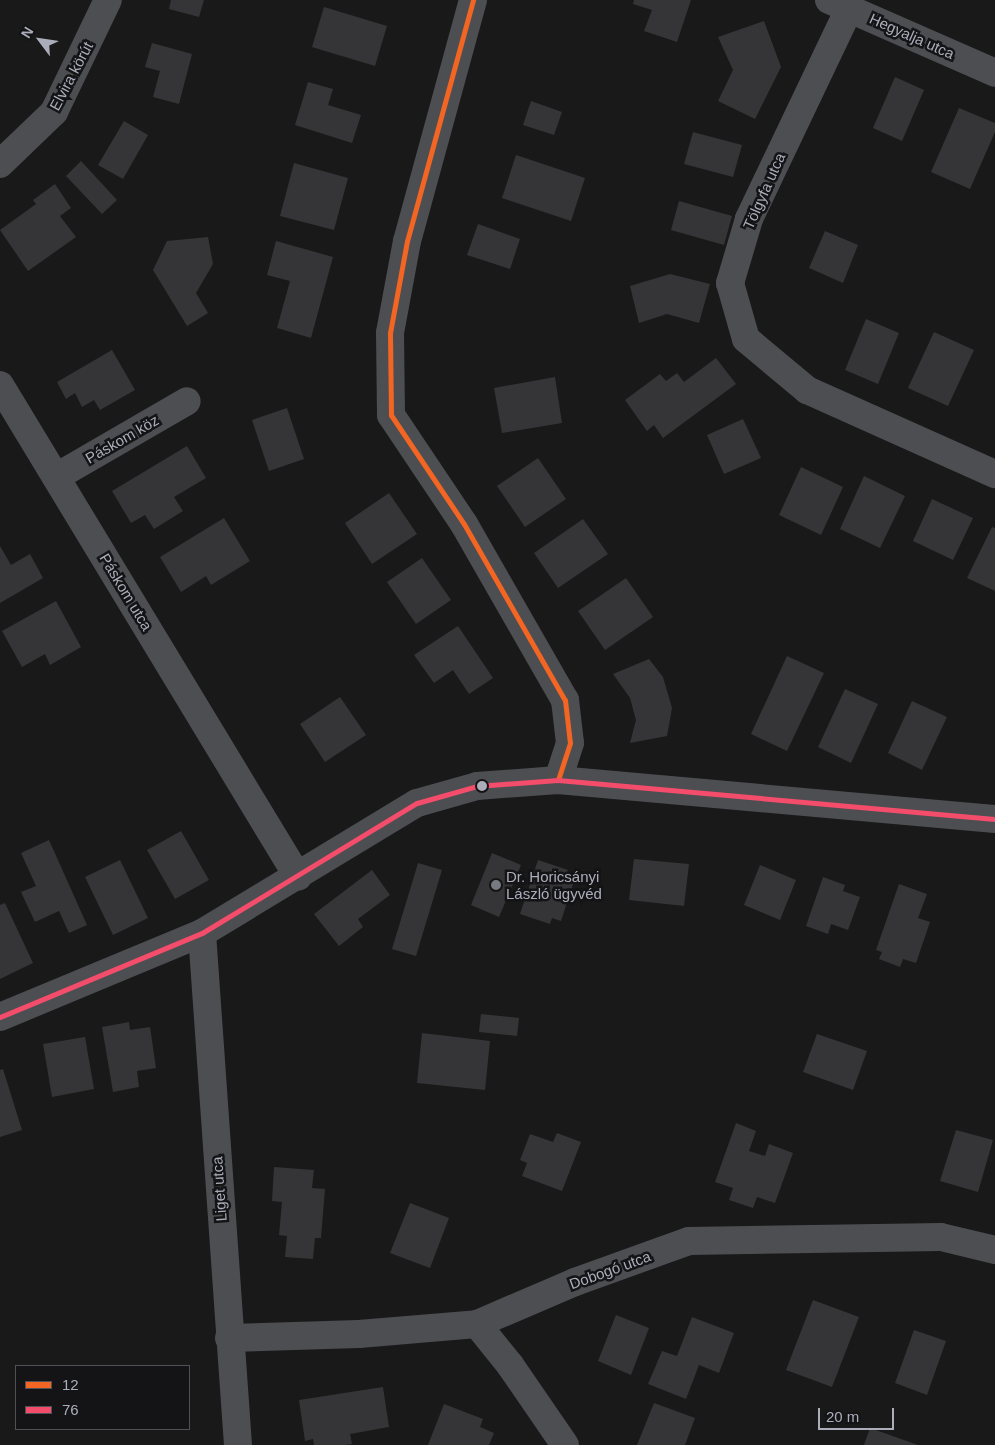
<!DOCTYPE html>
<html>
<head>
<meta charset="utf-8">
<style>
	body { margin:0 }
	#map { position:relative; width:995px; height:1445px; overflow:hidden; background:#191919; font-family:Arial,sans-serif }
	div>[style] { position:absolute }
	[style*='--x'] { left:calc(var(--x)*1px); top:calc(var(--y)*1px); width:calc(var(--w)*1px); rotate:calc(var(--a)*1deg) }
	.building>* { inset:0; background:#353537 }
	.minor>* { height:28px; margin:-14px; padding:0 14px; transform-origin:14px; border-radius:14px; background:#4d4e52 }
	.bus-1>* { height:5px; margin:-2.5px; padding:0 2.5px; transform-origin:2.5px; border-radius:2.5px; background:#f26522 }
	.bus-2>* { height:5px; margin:-2.5px; padding:0 2.5px; transform-origin:2.5px; border-radius:2.5px; background:#f44d6c }
	.dots>* { width:14px; height:14px; translate:-50% -50%; box-sizing:border-box; border:2px solid #141316; border-radius:50% }
	span { translate:-50% -50%; white-space:nowrap; text-align:center; line-height:1.15; -webkit-text-stroke:5px #141316; paint-order:stroke }
	.street-label { font-size:15px; color:#abaeba }
	.poi-label { font-size:15px; color:#abaeba }
	.left { translate:0 -50%; text-align:left }
	.legend { position:absolute; left:15px; top:1365px; width:175px; height:65px; box-sizing:border-box; background:#141316; border:1px solid #505158; margin:0; padding:6px 9px; list-style:none; font-size:15px; color:#abaeba }
	.legend li { display:flex; align-items:center; gap:10px; height:25px }
	.legend b { width:25px; border:1px solid #505158 }
	.north { position:absolute; left:15px; top:15px; width:50px; height:50px; -webkit-text-stroke:4px #141316; paint-order:stroke; rotate:301deg; font-size:14px; font-weight:700; line-height:20px; text-align:center; color:#abaeba }
	.north::after { content:''; display:block; margin:auto; width:18px; height:22px; background:#abaeba; clip-path:polygon(50% 0,100% 100%,50% 72%,0 100%) }
	.scale { position:absolute; left:818px; top:1408px; width:76px; height:22px; box-sizing:border-box; border:2px solid #abaeba; border-top:0; padding-left:6px; font-size:15px; line-height:18px; white-space:nowrap; color:#abaeba; -webkit-text-stroke:4px #141316; paint-order:stroke }
</style>
</head>
<body>
<div id="map">
	<div class="building">
		<div style="clip-path:polygon(171px 0,204px 0,199px 17px,169px 9px)"></div>
		<div style="clip-path:polygon(634px 0,691px 0,677px 42px,644px 31px,652px 10px,633px 4px)"></div>
		<div style="clip-path:polygon(324px 7px,387px 26px,375px 66px,312px 47px)"></div>
		<div style="clip-path:polygon(764px 21px,781px 67px,755px 119px,718px 101px,733px 70px,718px 37px)"></div>
		<div style="clip-path:polygon(152px 43px,192px 54px,179px 104px,153px 97px,160px 71px,145px 67px)"></div>
		<div style="clip-path:polygon(895px 77px,924px 90px,902px 141px,873px 128px)"></div>
		<div style="clip-path:polygon(308px 82px,333px 89px,328px 105px,361px 115px,352px 143px,295px 125px)"></div>
		<div style="clip-path:polygon(531px 101px,562px 112px,554px 135px,523px 125px)"></div>
		<div style="clip-path:polygon(959px 108px,995px 123px,995px 132px,970px 189px,931px 172px)"></div>
		<div style="clip-path:polygon(124px 121px,148px 135px,123px 179px,98px 165px)"></div>
		<div style="clip-path:polygon(693px 132px,742px 145px,733px 177px,684px 164px)"></div>
		<div style="clip-path:polygon(516px 155px,585px 178px,571px 221px,502px 198px)"></div>
		<div style="clip-path:polygon(81px 161px,117px 200px,102px 214px,66px 176px)"></div>
		<div style="clip-path:polygon(294px 163px,348px 178px,334px 230px,280px 216px)"></div>
		<div style="clip-path:polygon(55px 184px,71px 208px,60px 216px,76px 237px,28px 271px,0 230px,36px 204px,33px 200px)"></div>
		<div style="clip-path:polygon(679px 201px,732px 216px,724px 245px,671px 230px)"></div>
		<div style="clip-path:polygon(478px 224px,520px 239px,510px 269px,467px 255px)"></div>
		<div style="clip-path:polygon(825px 231px,858px 245px,843px 283px,809px 268px)"></div>
		<div style="clip-path:polygon(208px 237px,213px 264px,196px 293px,208px 313px,187px 326px,153px 270px,167px 241px)"></div>
		<div style="clip-path:polygon(276px 241px,333px 257px,311px 338px,277px 328px,290px 281px,267px 275px)"></div>
		<div style="clip-path:polygon(670px 274px,710px 284px,699px 323px,667px 314px,639px 323px,630px 286px)"></div>
		<div style="clip-path:polygon(866px 319px,899px 333px,878px 384px,845px 370px)"></div>
		<div style="clip-path:polygon(934px 332px,974px 350px,948px 406px,908px 388px)"></div>
		<div style="clip-path:polygon(112px 350px,135px 390px,100px 410px,94px 400px,82px 407px,75px 393px,66px 399px,57px 382px)"></div>
		<div style="clip-path:polygon(716px 358px,736px 384px,663px 438px,654px 425px,647px 431px,625px 400px,660px 374px,666px 381px,677px 373px,684px 382px)"></div>
		<div style="clip-path:polygon(555px 377px,562px 423px,502px 433px,494px 388px)"></div>
		<div style="clip-path:polygon(287px 408px,304px 459px,269px 471px,252px 420px)"></div>
		<div style="clip-path:polygon(743px 419px,761px 458px,724px 474px,707px 435px)"></div>
		<div style="clip-path:polygon(187px 446px,206px 478px,174px 497px,183px 511px,154px 529px,145px 515px,131px 523px,112px 491px)"></div>
		<div style="clip-path:polygon(538px 458px,566px 499px,525px 527px,497px 486px)"></div>
		<div style="clip-path:polygon(801px 467px,843px 487px,821px 535px,779px 515px)"></div>
		<div style="clip-path:polygon(864px 476px,905px 496px,880px 548px,840px 529px)"></div>
		<div style="clip-path:polygon(389px 493px,417px 534px,372px 564px,345px 523px)"></div>
		<div style="clip-path:polygon(932px 499px,973px 518px,953px 560px,913px 541px)"></div>
		<div style="clip-path:polygon(224px 518px,250px 561px,211px 585px,206px 576px,181px 592px,160px 557px)"></div>
		<div style="clip-path:polygon(583px 519px,608px 554px,558px 588px,534px 553px)"></div>
		<div style="clip-path:polygon(992px 527px,995px 528px,995px 591px,967px 578px)"></div>
		<div style="clip-path:polygon(0 546px,11px 565px,30px 554px,43px 578px,0 603px)"></div>
		<div style="clip-path:polygon(422px 558px,451px 600px,416px 624px,387px 582px)"></div>
		<div style="clip-path:polygon(626px 578px,653px 617px,605px 650px,578px 611px)"></div>
		<div style="clip-path:polygon(56px 601px,81px 647px,50px 665px,45px 654px,22px 667px,2px 631px)"></div>
		<div style="clip-path:polygon(458px 626px,493px 678px,469px 694px,453px 670px,434px 683px,414px 655px)"></div>
		<div style="clip-path:polygon(787px 656px,824px 673px,787px 751px,751px 734px)"></div>
		<div style="clip-path:polygon(649px 659px,663px 677px,672px 708px,667px 736px,630px 743px,636px 720px,630px 698px,613px 674px)"></div>
		<div style="clip-path:polygon(845px 689px,878px 704px,851px 763px,818px 747px)"></div>
		<div style="clip-path:polygon(340px 697px,366px 735px,325px 762px,300px 724px)"></div>
		<div style="clip-path:polygon(912px 701px,947px 717px,922px 770px,888px 753px)"></div>
		<div style="clip-path:polygon(181px 831px,209px 880px,175px 899px,147px 850px)"></div>
		<div style="clip-path:polygon(49px 840px,87px 925px,69px 933px,59px 911px,35px 922px,21px 892px,36px 886px,21px 853px)"></div>
		<div style="clip-path:polygon(492px 853px,521px 865px,499px 917px,471px 905px)"></div>
		<div style="clip-path:polygon(634px 859px,689px 864px,684px 906px,629px 900px)"></div>
		<div style="clip-path:polygon(120px 860px,148px 918px,113px 935px,85px 877px)"></div>
		<div style="clip-path:polygon(538px 860px,568px 870px,564px 881px,573px 884px,561px 921px,552px 918px,550px 924px,520px 914px)"></div>
		<div style="clip-path:polygon(418px 863px,442px 870px,416px 956px,392px 949px)"></div>
		<div style="clip-path:polygon(760px 865px,796px 880px,780px 920px,744px 905px)"></div>
		<div style="clip-path:polygon(372px 870px,390px 895px,358px 919px,363px 927px,339px 946px,314px 914px)"></div>
		<div style="clip-path:polygon(823px 877px,845px 885px,843px 891px,860px 897px,848px 930px,831px 924px,828px 934px,806px 926px)"></div>
		<div style="clip-path:polygon(899px 884px,927px 894px,918px 918px,930px 922px,916px 963px,903px 959px,900px 967px,879px 959px,882px 952px,876px 950px)"></div>
		<div style="clip-path:polygon(5px 903px,33px 963px,0 979px,0 905px)"></div>
		<div style="clip-path:polygon(481px 1014px,519px 1018px,517px 1036px,479px 1032px)"></div>
		<div style="clip-path:polygon(129px 1022px,130px 1030px,150px 1027px,156px 1068px,137px 1071px,139px 1087px,113px 1092px,102px 1027px)"></div>
		<div style="clip-path:polygon(422px 1033px,490px 1041px,485px 1090px,417px 1083px)"></div>
		<div style="clip-path:polygon(817px 1034px,867px 1051px,853px 1090px,803px 1072px)"></div>
		<div style="clip-path:polygon(85px 1037px,94px 1089px,52px 1097px,43px 1044px)"></div>
		<div style="clip-path:polygon(3px 1069px,22px 1130px,0 1137px,0 1070px)"></div>
		<div style="clip-path:polygon(736px 1123px,756px 1131px,749px 1151px,765px 1156px,769px 1144px,793px 1153px,775px 1203px,757px 1197px,753px 1208px,729px 1200px,733px 1188px,715px 1182px)"></div>
		<div style="clip-path:polygon(956px 1130px,993px 1140px,978px 1192px,940px 1181px)"></div>
		<div style="clip-path:polygon(557px 1133px,581px 1142px,562px 1191px,522px 1176px,527px 1163px,520px 1160px,530px 1134px,553px 1142px)"></div>
		<div style="clip-path:polygon(274px 1167px,314px 1170px,312px 1188px,325px 1189px,321px 1238px,315px 1238px,313px 1259px,285px 1257px,287px 1236px,279px 1235px,282px 1202px,272px 1201px)"></div>
		<div style="clip-path:polygon(410px 1203px,449px 1218px,430px 1268px,390px 1253px)"></div>
		<div style="clip-path:polygon(813px 1300px,859px 1317px,832px 1387px,786px 1370px)"></div>
		<div style="clip-path:polygon(616px 1315px,649px 1328px,631px 1375px,598px 1361px)"></div>
		<div style="clip-path:polygon(692px 1317px,734px 1333px,719px 1373px,699px 1365px,686px 1399px,648px 1384px,662px 1351px,677px 1356px)"></div>
		<div style="clip-path:polygon(914px 1330px,946px 1341px,927px 1395px,895px 1383px)"></div>
		<div style="clip-path:polygon(383px 1387px,389px 1427px,350px 1434px,352px 1444px,346px 1445px,314px 1445px,313px 1439px,305px 1441px,299px 1400px)"></div>
		<div style="clip-path:polygon(654px 1403px,695px 1418px,685px 1445px,637px 1445px)"></div>
		<div style="clip-path:polygon(444px 1404px,483px 1419px,480px 1427px,494px 1433px,489px 1445px,428px 1445px)"></div>
		<div style="clip-path:polygon(870px 1428px,918px 1445px,864px 1445px)"></div>
	</div>
	<div class="minor">
		<div style="--x:473;--y:0;--w:250;--a:105.3"></div>
		<div style="--x:407;--y:241;--w:94;--a:100.5"></div>
		<div style="--x:390;--y:333;--w:82;--a:89.3"></div>
		<div style="--x:391;--y:415;--w:131;--a:56.2"></div>
		<div style="--x:464;--y:524;--w:203;--a:60.2"></div>
		<div style="--x:565;--y:700;--w:43;--a:83.4"></div>
		<div style="--x:570;--y:743;--w:39;--a:108"></div>
		<div style="--x:829;--y:0;--w:181;--a:23.7"></div>
		<div style="--x:849;--y:9;--w:233;--a:115.5"></div>
		<div style="--x:749;--y:219;--w:67;--a:106.5"></div>
		<div style="--x:730;--y:283;--w:58;--a:74.1"></div>
		<div style="--x:746;--y:339;--w:80;--a:39.9"></div>
		<div style="--x:807;--y:390;--w:206;--a:24.1"></div>
		<div style="--x:0;--y:164;--w:75;--a:-43.9"></div>
		<div style="--x:54;--y:112;--w:124;--a:-64.3"></div>
		<div style="--x:0;--y:385;--w:575;--a:58.8"></div>
		<div style="--x:56;--y:477;--w:151;--a:-30.1"></div>
		<div style="--x:202;--y:933;--w:513;--a:85.98"></div>
		<div style="--x:0;--y:1017;--w:219;--a:-22.6"></div>
		<div style="--x:202;--y:933;--w:251;--a:-31.2"></div>
		<div style="--x:417;--y:803;--w:62;--a:-15.8"></div>
		<div style="--x:477;--y:786;--w:81;--a:-4.2"></div>
		<div style="--x:558;--y:780;--w:439;--a:5.1"></div>
		<div style="--x:477;--y:1324;--w:53;--a:51.2"></div>
		<div style="--x:510;--y:1365;--w:97;--a:55.5"></div>
		<div style="--x:229;--y:1338;--w:130;--a:-1.8"></div>
		<div style="--x:359;--y:1334;--w:118;--a:-4.8"></div>
		<div style="--x:477;--y:1324;--w:107;--a:-23.2"></div>
		<div style="--x:575;--y:1282;--w:121;--a:-19.8"></div>
		<div style="--x:689;--y:1241;--w:252;--a:-0.9"></div>
		<div style="--x:941;--y:1237;--w:56;--a:13.5"></div>
	</div>
	<div class="bus-1">
		<div style="--x:473;--y:0;--w:250;--a:105.3"></div>
		<div style="--x:407;--y:241;--w:94;--a:100.5"></div>
		<div style="--x:390;--y:333;--w:82;--a:89.3"></div>
		<div style="--x:391;--y:415;--w:131;--a:56.2"></div>
		<div style="--x:464;--y:524;--w:203;--a:60.2"></div>
		<div style="--x:565;--y:700;--w:43;--a:83.4"></div>
		<div style="--x:570;--y:743;--w:39;--a:108"></div>
	</div>
	<div class="bus-2">
		<div style="--x:0;--y:1017;--w:219;--a:-22.6"></div>
		<div style="--x:202;--y:933;--w:251;--a:-31.2"></div>
		<div style="--x:417;--y:803;--w:62;--a:-15.8"></div>
		<div style="--x:477;--y:786;--w:81;--a:-4.2"></div>
		<div style="--x:558;--y:780;--w:439;--a:5.1"></div>
	</div>
	<div class="dots">
		<div style="left:482px;top:786px;background:#abaeba"></div>
		<div style="left:496px;top:885px;background:#787a82"></div>
	</div>
	<div class="street-label">
		<span style="left:912px;top:36px;rotate:24deg">Hegyalja utca</span>
		<span style="left:71px;top:76px;rotate:-62deg">Elvira körút</span>
		<span style="left:764px;top:191px;rotate:-66deg">Tölgyfa utca</span>
		<span style="left:122px;top:439px;rotate:-30deg">Páskom köz</span>
		<span style="left:126px;top:592px;rotate:59deg">Páskom utca</span>
		<span style="left:219px;top:1189px;rotate:-94deg">Liget utca</span>
		<span style="left:610px;top:1270px;rotate:-20deg">Dobogó utca</span>
	</div>
	<div class="poi-label">
		<span class="left" style="left:506px;top:885px">Dr. Horicsányi<br>László ügyvéd</span>
	</div>
	<ul class="legend">
	<li><b style="height:6px;background:#f26522"></b>12</li>
	<li><b style="height:6px;background:#f44d6c"></b>76</li>
	</ul>
	<div class="north">N</div>
	<div class="scale">20 m</div>
</div>
</body>
</html>
